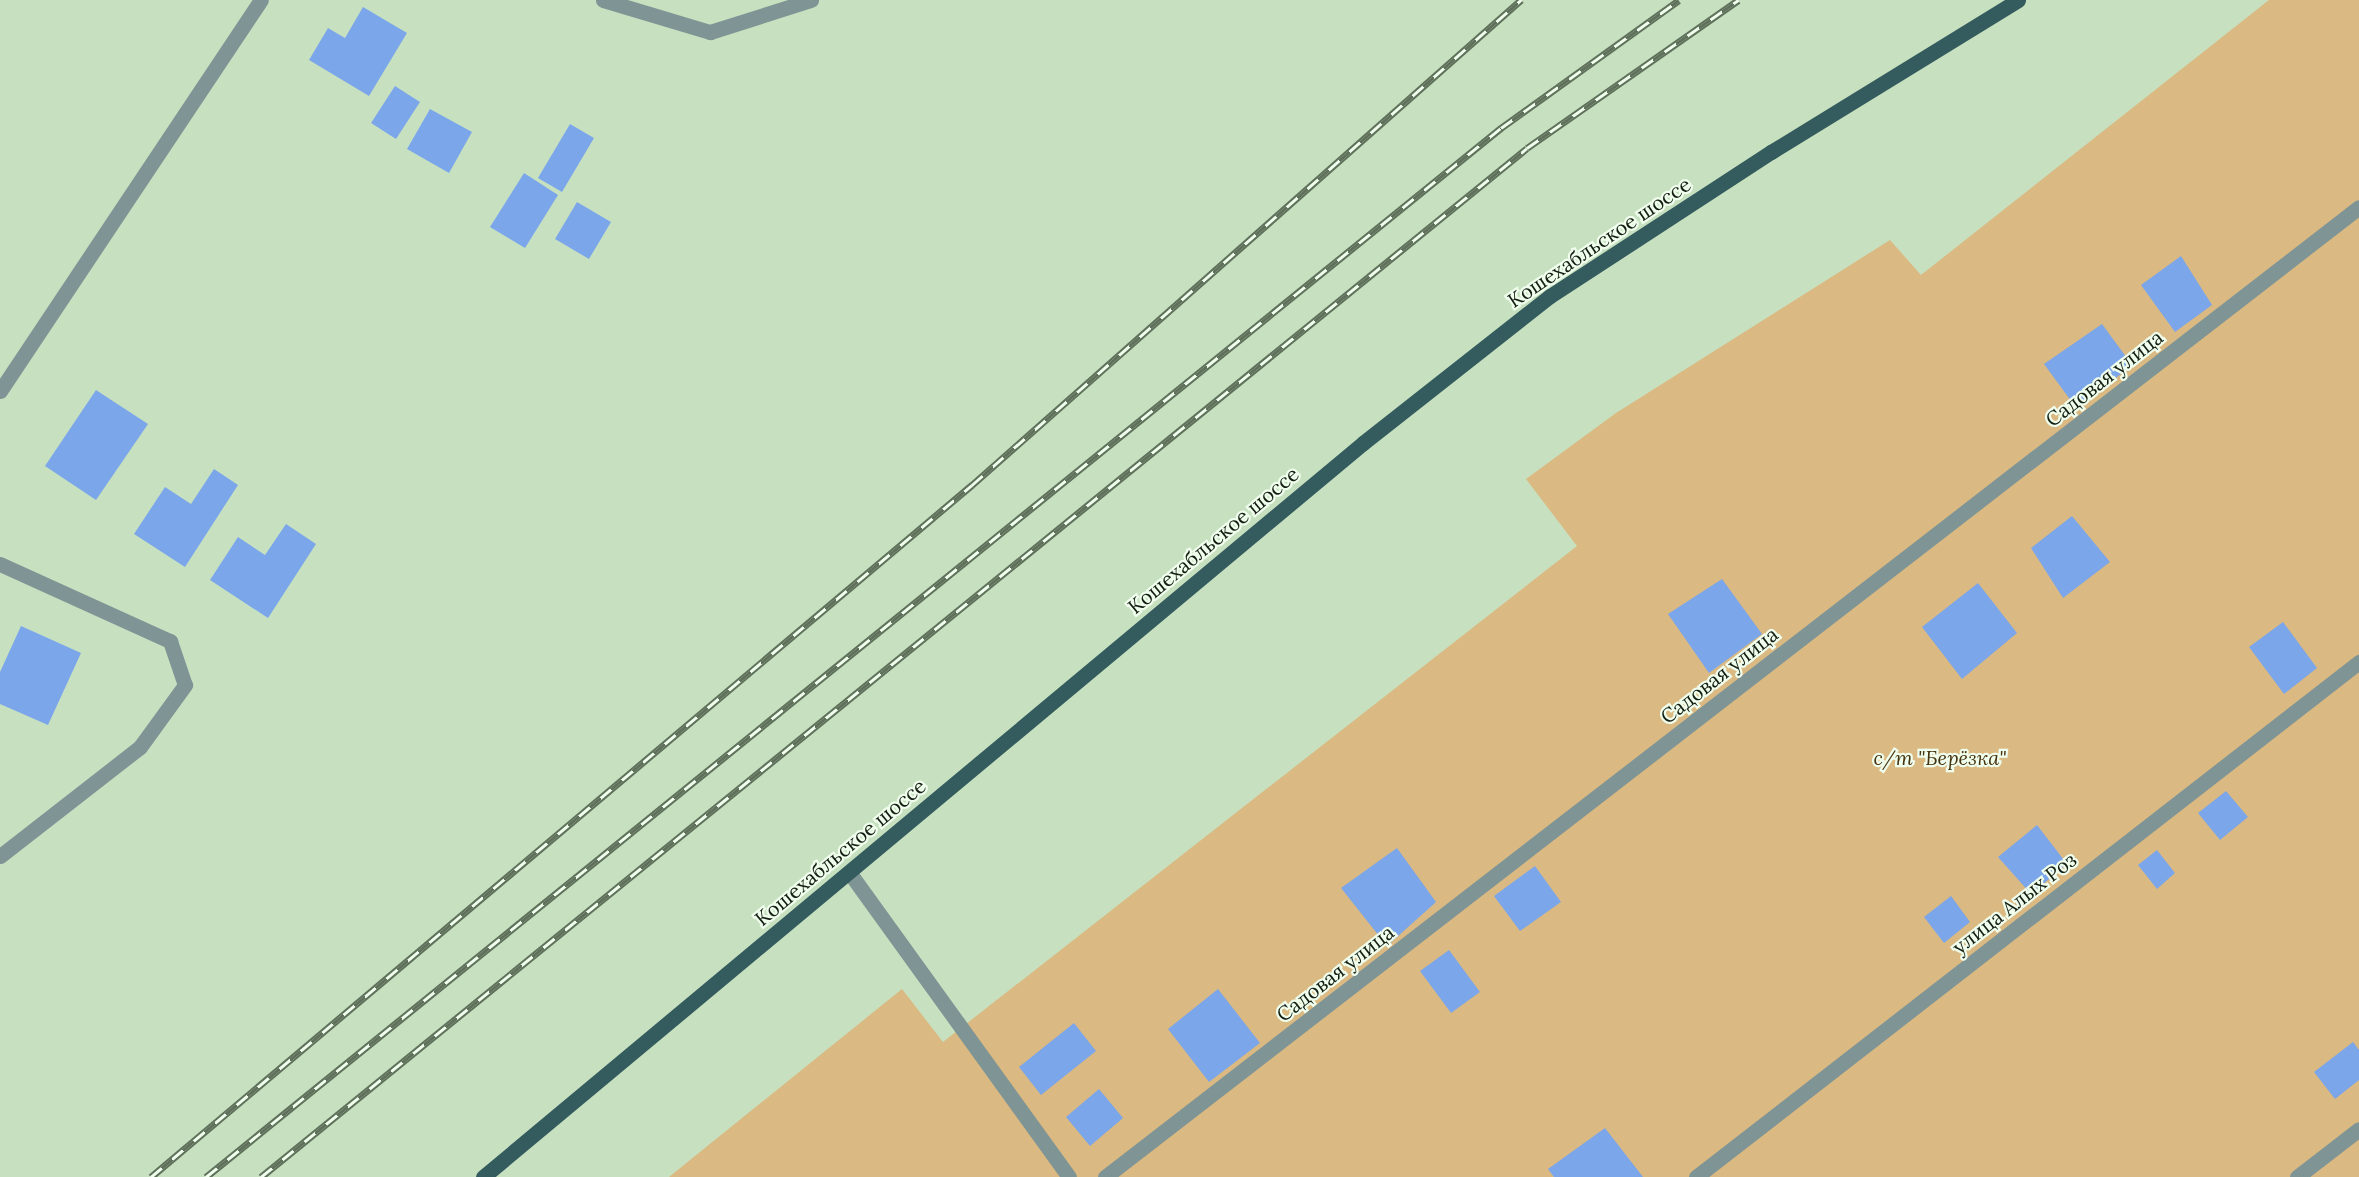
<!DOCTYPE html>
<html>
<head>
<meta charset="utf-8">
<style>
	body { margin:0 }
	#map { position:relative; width:2359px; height:1177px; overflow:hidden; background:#c7e1c0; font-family:Lora,serif }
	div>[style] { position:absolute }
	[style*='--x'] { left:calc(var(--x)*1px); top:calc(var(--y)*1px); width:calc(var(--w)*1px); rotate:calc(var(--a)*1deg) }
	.green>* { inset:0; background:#dab982 }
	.building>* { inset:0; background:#7ca6ea }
	.service>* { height:15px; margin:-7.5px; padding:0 7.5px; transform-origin:7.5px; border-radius:7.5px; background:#7f9495 }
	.minor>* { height:15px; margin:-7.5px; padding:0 7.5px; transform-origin:7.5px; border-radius:7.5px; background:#7f9495 }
	.tertiary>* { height:15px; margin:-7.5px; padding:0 7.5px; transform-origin:7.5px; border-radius:7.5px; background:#7f9495 }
	.primary>* { height:15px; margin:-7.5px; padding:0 7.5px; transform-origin:7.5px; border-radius:7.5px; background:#345b5d }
	.rail>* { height:7px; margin-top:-3.5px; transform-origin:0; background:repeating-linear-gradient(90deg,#f0feed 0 14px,#5f705b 0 28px); box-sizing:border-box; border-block:2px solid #5f705b }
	span { translate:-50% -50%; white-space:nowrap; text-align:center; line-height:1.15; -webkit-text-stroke:4.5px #f0feed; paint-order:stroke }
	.street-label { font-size:20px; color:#131d11 }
	.park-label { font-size:20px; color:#463310; font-style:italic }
</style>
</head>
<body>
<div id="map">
	<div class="green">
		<div style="clip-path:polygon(2269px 0,2359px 0,2359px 1177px,669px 1177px,902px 989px,943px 1042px,1577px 546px,1526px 479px,1616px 413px,1890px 240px,1921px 275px)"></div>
	</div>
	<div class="building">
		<div style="clip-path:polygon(363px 7px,407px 33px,369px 96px,309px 60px,328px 28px,345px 38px)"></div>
		<div style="clip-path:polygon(395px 86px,420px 102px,396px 139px,371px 123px)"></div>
		<div style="clip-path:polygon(430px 109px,472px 132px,449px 173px,407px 149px)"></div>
		<div style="clip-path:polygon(570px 124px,594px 138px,562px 192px,538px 178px)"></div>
		<div style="clip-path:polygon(524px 173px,558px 195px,525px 248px,490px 227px)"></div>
		<div style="clip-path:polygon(577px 202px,611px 222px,589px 259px,555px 239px)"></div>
		<div style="clip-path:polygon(2181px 256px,2212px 305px,2175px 332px,2141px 285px)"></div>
		<div style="clip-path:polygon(2102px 324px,2132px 365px,2077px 409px,2044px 364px)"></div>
		<div style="clip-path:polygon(96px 390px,148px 424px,96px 500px,45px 466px)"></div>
		<div style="clip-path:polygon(214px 469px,238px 485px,185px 567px,134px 534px,165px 487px,191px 504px)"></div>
		<div style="clip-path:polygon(2072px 516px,2110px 562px,2063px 598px,2031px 548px)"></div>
		<div style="clip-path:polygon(286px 524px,316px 544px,268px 618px,210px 580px,238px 537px,265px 555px)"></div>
		<div style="clip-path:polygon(1722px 579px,1762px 634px,1709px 673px,1668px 614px)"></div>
		<div style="clip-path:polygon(1978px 583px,2017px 633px,1962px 679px,1922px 627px)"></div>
		<div style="clip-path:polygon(2283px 622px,2317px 668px,2284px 694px,2249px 647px)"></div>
		<div style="clip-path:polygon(21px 626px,81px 653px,48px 725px,0 704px,0 672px)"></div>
		<div style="clip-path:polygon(2226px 791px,2248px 817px,2220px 840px,2198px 813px)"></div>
		<div style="clip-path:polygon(2037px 825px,2067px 864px,2031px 894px,1998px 857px)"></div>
		<div style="clip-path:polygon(1397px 848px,1436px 902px,1387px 946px,1341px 888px)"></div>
		<div style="clip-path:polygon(2157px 850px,2175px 873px,2157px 889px,2138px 865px)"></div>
		<div style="clip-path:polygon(1535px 866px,1561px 902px,1520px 931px,1494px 896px)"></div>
		<div style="clip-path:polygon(1951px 896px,1970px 922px,1944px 943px,1924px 917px)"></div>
		<div style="clip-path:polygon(1449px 950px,1480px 992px,1451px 1013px,1420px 971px)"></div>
		<div style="clip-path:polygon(1218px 989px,1260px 1043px,1209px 1082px,1168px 1029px)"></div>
		<div style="clip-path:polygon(1074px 1023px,1096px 1051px,1041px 1095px,1019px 1067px)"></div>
		<div style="clip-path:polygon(2353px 1042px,2359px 1050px,2359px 1080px,2335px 1099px,2314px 1072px)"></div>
		<div style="clip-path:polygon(1099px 1089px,1123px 1118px,1090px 1146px,1066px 1117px)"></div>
		<div style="clip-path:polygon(1605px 1128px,1643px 1177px,1554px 1177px,1548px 1169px)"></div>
	</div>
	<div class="service">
		<div style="--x:0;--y:856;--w:177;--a:-37.9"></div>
		<div style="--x:140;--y:747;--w:77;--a:-54"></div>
	</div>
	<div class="minor">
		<div style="--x:0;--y:391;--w:470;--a:-56.3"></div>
		<div style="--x:0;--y:564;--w:187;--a:24.4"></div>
		<div style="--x:170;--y:641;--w:46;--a:71.2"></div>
		<div style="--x:849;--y:872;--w:376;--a:54.2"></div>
		<div style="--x:1105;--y:1177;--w:1585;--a:-37.72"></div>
		<div style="--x:1696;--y:1177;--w:840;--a:-37.84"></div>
		<div style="--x:2297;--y:1177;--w:78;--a:-37.7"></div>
	</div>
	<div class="tertiary">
		<div style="--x:603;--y:0;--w:112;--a:16.7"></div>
		<div style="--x:710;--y:32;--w:106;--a:-17.6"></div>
	</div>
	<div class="primary">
		<div style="--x:483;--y:1177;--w:1146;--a:-39.83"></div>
		<div style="--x:1363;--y:443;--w:238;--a:-38.2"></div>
		<div style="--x:1550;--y:296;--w:264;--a:-33.1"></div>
		<div style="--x:1771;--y:152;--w:290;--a:-31.6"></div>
	</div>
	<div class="rail">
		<div style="--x:151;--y:1177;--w:1074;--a:-40.13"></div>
		<div style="--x:972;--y:485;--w:733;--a:-41.46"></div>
		<div style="--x:206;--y:1177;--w:1667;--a:-39.01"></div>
		<div style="--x:1501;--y:128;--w:219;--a:-35.7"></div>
		<div style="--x:261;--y:1177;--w:1631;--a:-39.1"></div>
		<div style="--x:1527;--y:148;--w:258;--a:-35"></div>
	</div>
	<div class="street-label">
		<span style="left:1599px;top:242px;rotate:-34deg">Кошехабльское шоссе</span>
		<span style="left:2104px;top:378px;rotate:-38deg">Садовая улица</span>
		<span style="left:1213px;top:540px;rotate:-40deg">Кошехабльское шоссе</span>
		<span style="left:1719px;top:675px;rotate:-38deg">Садовая улица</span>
		<span style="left:840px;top:852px;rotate:-40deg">Кошехабльское шоссе</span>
		<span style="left:2014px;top:903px;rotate:-38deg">улица Алых Роз</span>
		<span style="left:1335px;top:973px;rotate:-38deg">Садовая улица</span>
	</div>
	<div class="park-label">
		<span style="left:1940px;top:757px">с/т "Берёзка"</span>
	</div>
</div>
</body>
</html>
